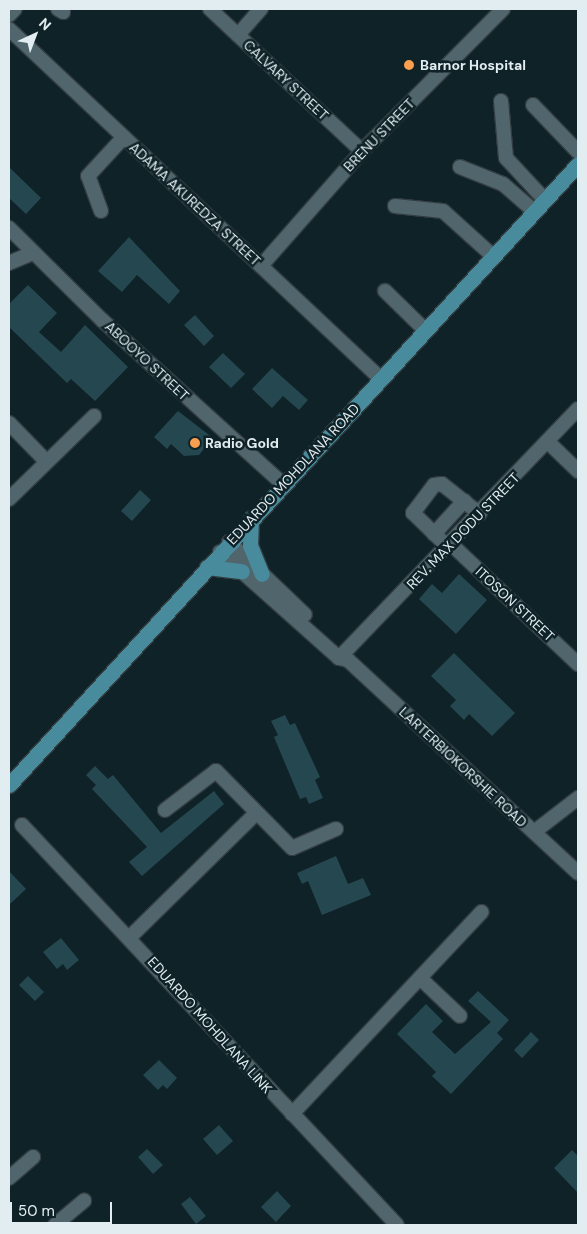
<!DOCTYPE html>
<html>
<head>
<meta charset="utf-8">
<style>
	body { margin:0 }
	#map { position:relative; width:587px; height:1234px; overflow:hidden; background:#0f2227; font-family:"DM Sans",sans-serif }
	div>[style] { position:absolute }
	[style*='--x'] { left:calc(var(--x)*1px); top:calc(var(--y)*1px); width:calc(var(--w)*1px); rotate:calc(var(--a)*1deg) }
	.building>* { inset:0; background:#244750 }
	.roads { filter:drop-shadow(1px 0 #323d42) drop-shadow(-1px 0 #323d42) drop-shadow(0 1px #323d42) drop-shadow(0 -1px #323d42) }
	.minor>* { height:14px; margin:-7px; padding:0 7px; transform-origin:7px; border-radius:7px; background:#51666c }
	.major>* { height:15px; margin:-7.5px; padding:0 7.5px; transform-origin:7.5px; border-radius:7.5px; background:#488b9d }
	.dots>* { width:14px; height:14px; translate:-50% -50%; box-sizing:border-box; border:2px solid #0f2227; border-radius:50% }
	span { translate:-50% -50%; white-space:nowrap; text-align:center; line-height:1.15; -webkit-text-stroke:5px #0f2227; paint-order:stroke }
	.poi-label { font-size:14px; color:#e1edf1; font-weight:700 }
	.left { translate:0 -50%; text-align:left }
	.street-label { font-size:14px; color:#e1edf1 }
	.frame { position:absolute; inset:0; border:10px solid #e1edf1; pointer-events:none }
	.north { position:absolute; left:10px; top:10px; width:50px; height:50px; -webkit-text-stroke:4px #0f2227; paint-order:stroke; rotate:43deg; font-size:14px; font-weight:700; line-height:20px; text-align:center; color:#e1edf1 }
	.north::after { content:''; display:block; margin:auto; width:18px; height:22px; background:#e1edf1; clip-path:polygon(50% 0,100% 100%,50% 72%,0 100%) }
	.scale { position:absolute; left:10px; top:1202px; width:102px; height:22px; box-sizing:border-box; border:2px solid #e1edf1; border-top:0; padding-left:6px; font-size:15px; line-height:18px; white-space:nowrap; color:#e1edf1; -webkit-text-stroke:4px #0f2227; paint-order:stroke }
</style>
</head>
<body>
<div id="map">
	<div class="building">
		<div style="clip-path:polygon(9px 167px,41px 198px,26px 214px,9px 198px)"></div>
		<div style="clip-path:polygon(129px 237px,180px 291px,169px 304px,137px 275px,122px 292px,98px 271px)"></div>
		<div style="clip-path:polygon(28px 285px,57px 313px,39px 332px,61px 352px,85px 325px,128px 367px,95px 401px,71px 379px,67px 383px,9px 327px,9px 304px)"></div>
		<div style="clip-path:polygon(195px 315px,214px 336px,204px 346px,184px 325px)"></div>
		<div style="clip-path:polygon(223px 353px,245px 374px,231px 388px,209px 367px)"></div>
		<div style="clip-path:polygon(272px 368px,308px 400px,299px 410px,283px 396px,272px 408px,252px 389px)"></div>
		<div style="clip-path:polygon(178px 411px,213px 438px,199px 455px,184px 456px,171px 444px,167px 449px,154px 437px)"></div>
		<div style="clip-path:polygon(140px 490px,151px 500px,132px 521px,121px 511px)"></div>
		<div style="clip-path:polygon(459px 574px,487px 600px,456px 634px,419px 599px,432px 584px,442px 593px)"></div>
		<div style="clip-path:polygon(454px 653px,515px 713px,492px 736px,469px 714px,464px 720px,450px 706px,456px 700px,431px 676px)"></div>
		<div style="clip-path:polygon(285px 715px,290px 725px,295px 723px,320px 777px,315px 780px,323px 798px,309px 804px,306px 797px,300px 799px,274px 737px,278px 735px,271px 721px)"></div>
		<div style="clip-path:polygon(95px 766px,108px 779px,113px 775px,161px 833px,214px 791px,224px 804px,142px 876px,129px 862px,147px 847px,92px 789px,96px 785px,86px 775px)"></div>
		<div style="clip-path:polygon(336px 856px,348px 884px,363px 878px,371px 895px,322px 915px,308px 881px,302px 884px,297px 873px)"></div>
		<div style="clip-path:polygon(9px 871px,26px 889px,9px 905px)"></div>
		<div style="clip-path:polygon(61px 938px,79px 960px,67px 970px,63px 964px,57px 969px,43px 952px)"></div>
		<div style="clip-path:polygon(28px 976px,44px 992px,35px 1001px,19px 985px)"></div>
		<div style="clip-path:polygon(478px 991px,509px 1020px,497px 1033px,503px 1039px,451px 1094px,432px 1076px,436px 1072px,397px 1034px,426px 1004px,443px 1021px,432px 1032px,455px 1054px,491px 1022px,468px 1001px)"></div>
		<div style="clip-path:polygon(531px 1032px,539px 1040px,522px 1058px,514px 1050px)"></div>
		<div style="clip-path:polygon(159px 1060px,177px 1078px,167px 1089px,163px 1085px,158px 1090px,143px 1075px)"></div>
		<div style="clip-path:polygon(219px 1125px,233px 1141px,217px 1155px,203px 1139px)"></div>
		<div style="clip-path:polygon(147px 1149px,163px 1165px,153px 1174px,138px 1157px)"></div>
		<div style="clip-path:polygon(572px 1150px,578px 1156px,578px 1193px,554px 1168px)"></div>
		<div style="clip-path:polygon(277px 1191px,291px 1206px,276px 1222px,261px 1207px)"></div>
		<div style="clip-path:polygon(190px 1197px,206px 1216px,196px 1224px,181px 1204px)"></div>
	</div>
	<div class="roads">
		<div class="minor">
			<div style="--x:58;--y:9;--w:6;--a:31"></div>
			<div style="--x:210;--y:9;--w:208;--a:43.1"></div>
			<div style="--x:9;--y:15;--w:8;--a:-45"></div>
			<div style="--x:9;--y:29;--w:511;--a:43.25"></div>
			<div style="--x:238;--y:35;--w:35;--a:-49"></div>
			<div style="--x:501;--y:101;--w:57;--a:85"></div>
			<div style="--x:506;--y:158;--w:56;--a:47.2"></div>
			<div style="--x:533;--y:105;--w:65;--a:46.2"></div>
			<div style="--x:460;--y:167;--w:46;--a:21.6"></div>
			<div style="--x:503;--y:184;--w:41;--a:41.1"></div>
			<div style="--x:395;--y:206;--w:48;--a:5.9"></div>
			<div style="--x:443;--y:211;--w:67;--a:42"></div>
			<div style="--x:101;--y:211;--w:37;--a:-110"></div>
			<div style="--x:88;--y:176;--w:53;--a:-47.3"></div>
			<div style="--x:9;--y:228;--w:131;--a:44.7"></div>
			<div style="--x:102;--y:320;--w:244;--a:42.2"></div>
			<div style="--x:9;--y:263;--w:25;--a:-23"></div>
			<div style="--x:261;--y:266;--w:153;--a:-48.7"></div>
			<div style="--x:362;--y:151;--w:200;--a:-45.2"></div>
			<div style="--x:385;--y:291;--w:56;--a:44.3"></div>
			<div style="--x:9;--y:423;--w:53;--a:45.8"></div>
			<div style="--x:548;--y:442;--w:42;--a:44"></div>
			<div style="--x:9;--y:499;--w:119;--a:-44.3"></div>
			<div style="--x:434;--y:534;--w:45;--a:-47.7"></div>
			<div style="--x:229;--y:542;--w:105;--a:43.8"></div>
			<div style="--x:451;--y:544;--w:175;--a:43.4"></div>
			<div style="--x:448;--y:547;--w:49;--a:-135.8"></div>
			<div style="--x:413;--y:513;--w:35;--a:-53"></div>
			<div style="--x:434;--y:485;--w:8;--a:-7"></div>
			<div style="--x:442;--y:484;--w:48;--a:38.3"></div>
			<div style="--x:220;--y:552;--w:159;--a:41.7"></div>
			<div style="--x:339;--y:658;--w:9;--a:13"></div>
			<div style="--x:348;--y:660;--w:313;--a:42.8"></div>
			<div style="--x:339;--y:658;--w:345;--a:-46.2"></div>
			<div style="--x:165;--y:810;--w:64;--a:-37.4"></div>
			<div style="--x:216;--y:771;--w:108;--a:45.4"></div>
			<div style="--x:292;--y:848;--w:48;--a:-23.4"></div>
			<div style="--x:22;--y:825;--w:548;--a:46.85"></div>
			<div style="--x:534;--y:832;--w:56;--a:-37.7"></div>
			<div style="--x:130;--y:937;--w:177;--a:-44.5"></div>
			<div style="--x:420;--y:978;--w:55;--a:43.5"></div>
			<div style="--x:292;--y:1114;--w:277;--a:-46.8"></div>
			<div style="--x:9;--y:1178;--w:32;--a:-41"></div>
			<div style="--x:55;--y:1225;--w:38;--a:-40"></div>
		</div>
		<div class="major">
			<div style="--x:251;--y:518;--w:27;--a:92"></div>
			<div style="--x:250;--y:545;--w:31;--a:68"></div>
			<div style="--x:207;--y:567;--w:35;--a:7"></div>
			<div style="--x:9;--y:785;--w:842;--a:-47.5"></div>
		</div>
	</div>
	<div class="dots">
		<div style="left:409px;top:65px;background:#fa9f4f"></div>
		<div style="left:195px;top:443px;background:#fa9f4f"></div>
	</div>
	<div class="poi-label">
		<span class="left" style="left:420px;top:65px">Barnor Hospital</span>
		<span class="left" style="left:205px;top:443px">Radio Gold</span>
	</div>
	<div class="street-label">
		<span style="left:286px;top:80px;rotate:43deg">CALVARY STREET</span>
		<span style="left:379px;top:135px;rotate:-46deg">BRENU STREET</span>
		<span style="left:195px;top:204px;rotate:43deg">ADAMA AKUREDZA STREET</span>
		<span style="left:147px;top:361px;rotate:43deg">ABOOYO STREET</span>
		<span style="left:293px;top:474px;rotate:-47deg">EDUARDO MOHDLANA ROAD</span>
		<span style="left:463px;top:531px;rotate:-46deg">REV. MAX DODU STREET</span>
		<span style="left:515px;top:604px;rotate:43deg">ITOSON STREET</span>
		<span style="left:463px;top:767px;rotate:43deg">LARTERBIOKORSHIE ROAD</span>
		<span style="left:210px;top:1025px;rotate:48deg">EDUARDO MOHDLANA LINK</span>
	</div>
	<div class="frame"></div>
	<div class="north">N</div>
	<div class="scale">50 m</div>
</div>
</body>
</html>
